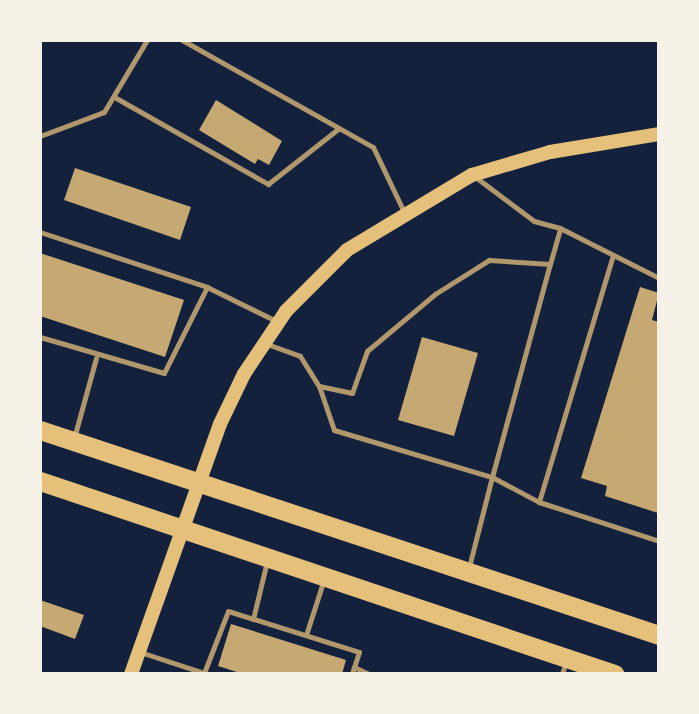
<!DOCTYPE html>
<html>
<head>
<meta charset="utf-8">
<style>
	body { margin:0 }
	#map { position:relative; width:699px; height:714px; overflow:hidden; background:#14213d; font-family:"Fira Sans Condensed",sans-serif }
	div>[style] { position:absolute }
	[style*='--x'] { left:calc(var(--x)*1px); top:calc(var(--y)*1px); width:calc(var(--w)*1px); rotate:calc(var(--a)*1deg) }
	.building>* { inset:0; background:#c6a872 }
	.service>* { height:5px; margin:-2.5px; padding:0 2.5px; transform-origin:2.5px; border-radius:2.5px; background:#b1986c }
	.secondary>* { height:14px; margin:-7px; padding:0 7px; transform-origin:7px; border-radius:7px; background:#e5c07b }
	.trunk>* { height:19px; margin:-9.5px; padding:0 9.5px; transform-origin:9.5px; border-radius:9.5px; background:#e5c07b }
	span { translate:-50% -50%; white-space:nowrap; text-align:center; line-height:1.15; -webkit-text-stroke:5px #f6f1e7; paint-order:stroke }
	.frame { position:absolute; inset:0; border:42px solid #f6f1e7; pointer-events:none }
</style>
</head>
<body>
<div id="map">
	<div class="building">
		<div style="clip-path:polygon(216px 100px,282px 141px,269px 165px,258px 159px,255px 164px,199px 130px)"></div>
		<div style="clip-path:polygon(75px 168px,191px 207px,180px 240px,64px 200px)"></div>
		<div style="clip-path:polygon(40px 253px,184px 300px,165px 357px,40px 316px)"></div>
		<div style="clip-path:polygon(640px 287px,659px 293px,652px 320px,659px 322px,658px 513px,605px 496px,607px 486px,581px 478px)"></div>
		<div style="clip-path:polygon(422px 337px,478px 353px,454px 436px,398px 420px)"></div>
		<div style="clip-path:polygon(40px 600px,84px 615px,75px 639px,40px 626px)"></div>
		<div style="clip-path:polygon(231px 624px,346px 660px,342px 674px,243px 674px,218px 666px)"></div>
	</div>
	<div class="service">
		<div style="--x:182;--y:40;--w:219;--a:29.3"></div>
		<div style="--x:373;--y:147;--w:72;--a:64.5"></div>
		<div style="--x:116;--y:98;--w:175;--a:29.5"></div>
		<div style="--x:268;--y:184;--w:89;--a:-38.2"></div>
		<div style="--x:40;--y:136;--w:68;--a:-20.6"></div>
		<div style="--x:104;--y:112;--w:84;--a:-59.2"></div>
		<div style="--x:560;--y:228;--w:111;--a:26.8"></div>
		<div style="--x:40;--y:232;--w:176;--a:18.2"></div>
		<div style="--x:207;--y:287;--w:96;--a:116.6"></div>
		<div style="--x:164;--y:373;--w:129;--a:-163.8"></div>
		<div style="--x:613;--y:255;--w:258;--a:106.7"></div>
		<div style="--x:539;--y:502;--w:126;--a:18"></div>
		<div style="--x:207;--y:287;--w:77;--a:26.2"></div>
		<div style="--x:267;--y:344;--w:35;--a:20"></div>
		<div style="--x:300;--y:356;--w:36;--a:58"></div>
		<div style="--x:319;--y:386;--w:34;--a:12"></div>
		<div style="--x:352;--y:393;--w:45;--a:-70.3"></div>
		<div style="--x:367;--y:351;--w:89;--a:-40"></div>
		<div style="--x:435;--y:294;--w:64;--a:-32.2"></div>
		<div style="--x:489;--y:260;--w:61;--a:3.8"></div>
		<div style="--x:550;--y:264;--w:37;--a:-74"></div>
		<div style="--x:560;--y:228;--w:27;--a:-165"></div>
		<div style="--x:534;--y:221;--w:75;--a:-143.1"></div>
		<div style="--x:319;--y:386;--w:46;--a:71.2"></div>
		<div style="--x:334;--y:430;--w:165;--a:16.6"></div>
		<div style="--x:492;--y:477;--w:221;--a:-74.8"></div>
		<div style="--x:74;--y:438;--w:83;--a:-74.6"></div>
		<div style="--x:469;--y:567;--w:93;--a:-75.7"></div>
		<div style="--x:492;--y:477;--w:53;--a:28"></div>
		<div style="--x:253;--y:619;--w:60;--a:-76.4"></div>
		<div style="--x:306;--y:635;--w:56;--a:-72.2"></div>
		<div style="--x:140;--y:652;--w:67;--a:18.2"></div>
		<div style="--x:204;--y:673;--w:66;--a:-68.8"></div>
		<div style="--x:228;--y:611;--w:137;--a:17.4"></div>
		<div style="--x:359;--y:652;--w:16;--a:108"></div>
		<div style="--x:352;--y:674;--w:7;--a:-74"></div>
		<div style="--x:354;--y:667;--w:17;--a:25"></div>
		<div style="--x:562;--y:674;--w:14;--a:-73"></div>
	</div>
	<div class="secondary">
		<div style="--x:131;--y:674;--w:265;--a:-70.4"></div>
		<div style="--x:220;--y:424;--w:55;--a:-64.4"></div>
		<div style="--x:244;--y:374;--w:76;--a:-56.3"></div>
		<div style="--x:286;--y:311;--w:86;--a:-45"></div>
		<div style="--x:347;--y:250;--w:146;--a:-31"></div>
		<div style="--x:472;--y:175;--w:81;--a:-16.4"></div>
		<div style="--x:550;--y:152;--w:110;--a:-9.4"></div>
	</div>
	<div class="trunk">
		<div style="--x:40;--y:430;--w:652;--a:18.32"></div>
		<div style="--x:40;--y:481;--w:606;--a:18.58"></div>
	</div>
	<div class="frame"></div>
</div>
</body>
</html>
